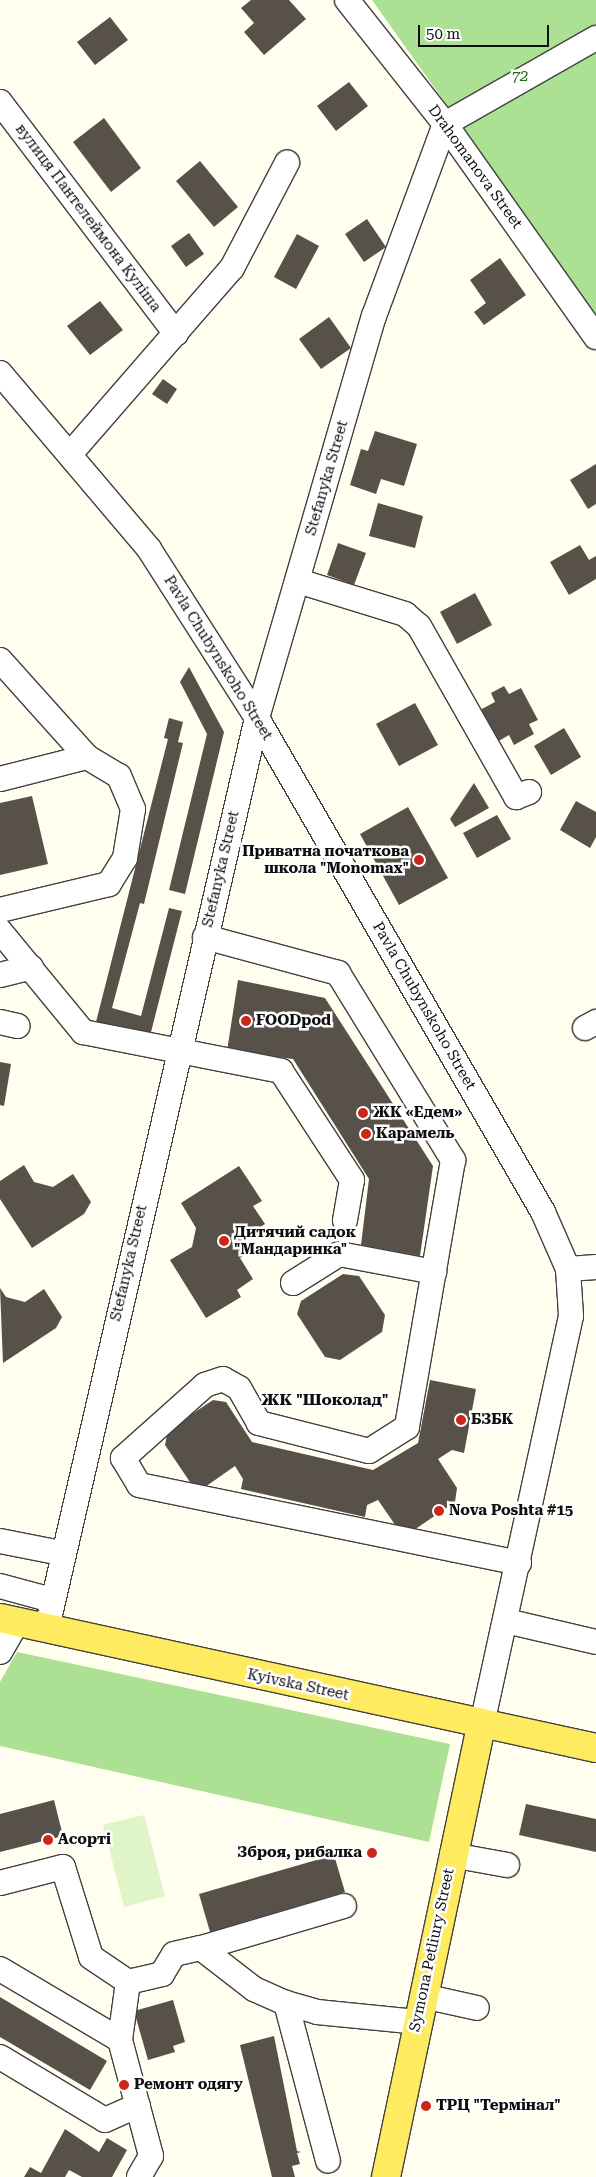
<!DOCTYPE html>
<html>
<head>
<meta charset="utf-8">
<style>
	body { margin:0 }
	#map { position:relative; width:596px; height:2177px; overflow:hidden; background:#fffeef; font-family:"Roboto Serif",serif }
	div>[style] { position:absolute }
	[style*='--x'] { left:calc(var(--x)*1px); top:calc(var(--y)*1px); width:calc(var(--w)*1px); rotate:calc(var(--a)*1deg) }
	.forest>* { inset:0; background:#ace092 }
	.pitch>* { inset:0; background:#dff4c7 }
	.building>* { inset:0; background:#585149 }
	.roads { filter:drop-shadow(1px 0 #414141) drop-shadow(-1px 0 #414141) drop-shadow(0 1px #414141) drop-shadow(0 -1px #414141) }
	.minor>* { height:24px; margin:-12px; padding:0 12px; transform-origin:12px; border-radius:12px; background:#fff }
	.major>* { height:28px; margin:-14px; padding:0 14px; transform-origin:14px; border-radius:14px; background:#ffeb5f }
	.dots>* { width:14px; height:14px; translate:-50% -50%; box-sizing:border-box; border:2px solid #fff; border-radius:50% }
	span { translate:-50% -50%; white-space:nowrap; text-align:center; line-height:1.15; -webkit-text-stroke:5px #fff; paint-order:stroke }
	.park-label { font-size:15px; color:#1f6c18; font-style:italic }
	.street-label { font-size:15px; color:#0e0e0e }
	.poi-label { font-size:15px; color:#0e0e0e; font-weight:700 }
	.right { translate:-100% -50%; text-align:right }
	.left { translate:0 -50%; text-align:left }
	.neighbourhood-label { font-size:16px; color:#0e0e0e; font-weight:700 }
	.scale { position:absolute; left:418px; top:25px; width:131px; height:22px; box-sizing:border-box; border:2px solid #0e0e0e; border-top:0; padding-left:6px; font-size:15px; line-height:18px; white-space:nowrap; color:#0e0e0e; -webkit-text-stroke:4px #fff; paint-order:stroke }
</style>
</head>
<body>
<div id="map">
	<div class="forest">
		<div style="clip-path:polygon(372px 0,596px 0,596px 315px)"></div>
		<div style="clip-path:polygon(17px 1652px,450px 1744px,429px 1842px,0 1746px,0 1682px)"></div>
	</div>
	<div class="pitch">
		<div style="clip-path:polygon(144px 1815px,165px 1896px,124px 1907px,103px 1825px)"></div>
	</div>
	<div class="building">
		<div style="clip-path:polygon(251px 0,289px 0,306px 19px,264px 55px,244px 32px,254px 23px,241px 8px)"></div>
		<div style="clip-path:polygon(110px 17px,128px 40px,95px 65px,77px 42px)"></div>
		<div style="clip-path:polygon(349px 82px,368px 106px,336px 131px,317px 106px)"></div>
		<div style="clip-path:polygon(104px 118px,141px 168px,111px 192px,73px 142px)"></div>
		<div style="clip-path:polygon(200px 161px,238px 207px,214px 227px,176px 181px)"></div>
		<div style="clip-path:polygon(367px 219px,386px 247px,364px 262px,345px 234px)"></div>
		<div style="clip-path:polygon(189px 233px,204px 254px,186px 267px,171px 246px)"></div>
		<div style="clip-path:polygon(297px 234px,319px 246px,296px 289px,274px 277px)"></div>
		<div style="clip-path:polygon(500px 258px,526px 295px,484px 325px,474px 312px,486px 303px,470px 280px)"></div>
		<div style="clip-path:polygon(100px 301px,123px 330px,90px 355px,67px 326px)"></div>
		<div style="clip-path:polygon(329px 317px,351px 348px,321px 369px,299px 339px)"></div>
		<div style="clip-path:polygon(163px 379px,177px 389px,167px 404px,152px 394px)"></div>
		<div style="clip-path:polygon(375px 431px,417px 444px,404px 486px,381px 479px,376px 494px,350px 485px,361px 449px,368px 451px)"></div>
		<div style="clip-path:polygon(596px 464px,596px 504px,588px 509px,570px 480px)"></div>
		<div style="clip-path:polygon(378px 503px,423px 516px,415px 548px,369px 536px)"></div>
		<div style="clip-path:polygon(338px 543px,366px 553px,354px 585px,327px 575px)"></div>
		<div style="clip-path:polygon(580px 545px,589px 560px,596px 556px,596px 579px,569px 595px,550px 562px)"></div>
		<div style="clip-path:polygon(475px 593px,492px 625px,457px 644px,440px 612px)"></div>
		<div style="clip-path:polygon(189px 667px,224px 732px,185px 894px,169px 890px,207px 734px,180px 682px)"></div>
		<div style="clip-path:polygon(504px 686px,509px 694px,521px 688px,538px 720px,529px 724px,534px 734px,514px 745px,509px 735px,497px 742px,480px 710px,495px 702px,491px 693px)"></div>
		<div style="clip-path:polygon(415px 703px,438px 745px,399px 766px,376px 724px)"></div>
		<div style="clip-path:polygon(169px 718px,183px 722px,178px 742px,183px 743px,144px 904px,140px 903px,112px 1008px,141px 1016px,169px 908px,182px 911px,150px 1036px,96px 1022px,168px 739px,164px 738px)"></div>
		<div style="clip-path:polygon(564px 728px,581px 757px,551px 775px,534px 746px)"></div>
		<div style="clip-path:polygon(474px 783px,489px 808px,455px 827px,450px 819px)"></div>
		<div style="clip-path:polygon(32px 796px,48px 864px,0 875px,0 803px)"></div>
		<div style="clip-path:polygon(576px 801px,596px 812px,596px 837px,590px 848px,560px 830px)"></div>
		<div style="clip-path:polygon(408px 807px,448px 878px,399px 905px,360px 834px)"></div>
		<div style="clip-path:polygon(497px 815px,511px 839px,477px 858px,463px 833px)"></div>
		<div style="clip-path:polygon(238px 980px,325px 998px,433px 1166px,420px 1256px,361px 1245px,369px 1179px,293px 1059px,227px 1051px)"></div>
		<div style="clip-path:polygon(0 1062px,11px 1064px,4px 1106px,0 1105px)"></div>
		<div style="clip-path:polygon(24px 1165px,34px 1182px,53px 1187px,73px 1174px,91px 1202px,84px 1214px,32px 1248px,0 1199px,0 1181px)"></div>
		<div style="clip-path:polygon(239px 1166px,262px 1201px,253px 1206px,265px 1224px,245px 1237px,252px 1250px,240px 1258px,253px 1279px,237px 1290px,241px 1297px,206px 1318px,170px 1260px,192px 1247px,196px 1228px,181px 1203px)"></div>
		<div style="clip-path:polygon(343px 1274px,359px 1276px,385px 1315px,382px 1332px,340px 1360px,325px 1357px,297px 1314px,301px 1301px)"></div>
		<div style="clip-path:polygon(0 1288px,6px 1297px,25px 1302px,44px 1289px,62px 1317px,56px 1328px,3px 1363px)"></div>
		<div style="clip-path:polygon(430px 1380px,476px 1389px,464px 1453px,452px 1450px,438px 1459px,457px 1488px,455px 1502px,414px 1530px,398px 1529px,378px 1500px,367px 1505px,365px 1517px,241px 1489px,243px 1479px,235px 1466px,205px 1487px,192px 1485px,165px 1445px,168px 1430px,213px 1400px,226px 1402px,252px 1442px,373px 1470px,418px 1443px)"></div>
		<div style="clip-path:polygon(54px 1800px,63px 1836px,0 1852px,0 1814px)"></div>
		<div style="clip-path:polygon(526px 1804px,596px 1819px,596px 1852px,519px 1835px)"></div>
		<div style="clip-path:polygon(334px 1855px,345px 1892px,210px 1932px,199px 1894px)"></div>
		<div style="clip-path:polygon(0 1997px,107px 2061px,90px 2090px,0 2037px)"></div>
		<div style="clip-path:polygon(173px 2000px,185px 2042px,173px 2046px,175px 2052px,148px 2060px,134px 2011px)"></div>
		<div style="clip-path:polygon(274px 2036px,297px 2151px,301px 2152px,297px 2153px,300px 2164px,292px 2166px,295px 2177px,272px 2177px,240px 2045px)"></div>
		<div style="clip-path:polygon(65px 2129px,99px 2152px,107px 2138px,127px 2150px,112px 2177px,82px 2177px,69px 2170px,65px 2177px,24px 2177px,30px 2167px,41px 2173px)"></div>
	</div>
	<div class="roads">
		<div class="minor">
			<div style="--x:347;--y:0;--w:158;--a:51.7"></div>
			<div style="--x:445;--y:124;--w:261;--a:54.7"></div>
			<div style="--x:0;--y:102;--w:291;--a:52.8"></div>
			<div style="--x:0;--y:373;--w:231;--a:49.7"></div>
			<div style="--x:149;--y:549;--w:201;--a:57.4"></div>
			<div style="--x:257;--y:718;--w:571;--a:59.93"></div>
			<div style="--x:543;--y:1212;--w:62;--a:66.3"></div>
			<div style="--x:568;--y:1269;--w:47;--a:86.3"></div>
			<div style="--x:571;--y:1316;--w:417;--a:102.3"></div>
			<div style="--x:71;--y:453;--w:245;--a:-49"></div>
			<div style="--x:232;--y:268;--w:119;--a:-62.4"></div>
			<div style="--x:298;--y:581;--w:112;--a:17.1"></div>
			<div style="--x:405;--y:614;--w:18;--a:41"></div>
			<div style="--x:419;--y:626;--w:197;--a:60.4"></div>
			<div style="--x:516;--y:797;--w:14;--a:-21"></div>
			<div style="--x:0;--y:660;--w:130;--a:48.1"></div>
			<div style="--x:87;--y:757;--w:37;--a:31"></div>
			<div style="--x:119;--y:776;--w:36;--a:67"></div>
			<div style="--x:133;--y:809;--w:50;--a:99.3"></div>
			<div style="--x:125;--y:858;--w:31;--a:122"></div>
			<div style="--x:109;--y:884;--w:112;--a:166.6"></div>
			<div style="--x:0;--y:779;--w:90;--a:-14.2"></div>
			<div style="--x:0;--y:931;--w:131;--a:50.6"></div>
			<div style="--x:83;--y:1032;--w:202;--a:11.1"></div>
			<div style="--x:281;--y:1071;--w:130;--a:56.9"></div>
			<div style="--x:352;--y:1180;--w:41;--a:99.9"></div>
			<div style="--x:205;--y:937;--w:138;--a:15.1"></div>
			<div style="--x:338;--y:973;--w:220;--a:58.4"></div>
			<div style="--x:453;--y:1160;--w:271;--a:99.8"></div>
			<div style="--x:407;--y:1427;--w:45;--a:147.7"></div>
			<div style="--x:369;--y:1451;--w:114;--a:-165.7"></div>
			<div style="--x:259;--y:1423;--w:40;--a:-119.7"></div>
			<div style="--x:239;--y:1388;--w:18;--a:-151"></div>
			<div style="--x:223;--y:1379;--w:19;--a:162"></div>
			<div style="--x:205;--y:1385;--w:110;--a:138.3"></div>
			<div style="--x:123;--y:1458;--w:31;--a:59"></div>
			<div style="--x:139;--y:1485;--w:388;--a:11.6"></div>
			<div style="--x:0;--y:975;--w:32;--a:-14"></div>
			<div style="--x:0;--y:1022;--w:18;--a:13"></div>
			<div style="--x:585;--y:1028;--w:13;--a:-29"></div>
			<div style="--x:568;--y:1269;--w:28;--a:-4"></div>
			<div style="--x:293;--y:1283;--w:54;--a:-32.2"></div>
			<div style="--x:339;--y:1254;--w:97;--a:10.7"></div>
			<div style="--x:0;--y:1541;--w:62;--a:11.1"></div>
			<div style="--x:0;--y:1586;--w:54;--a:15.1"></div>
			<div style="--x:506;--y:1621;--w:92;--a:13.1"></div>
			<div style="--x:47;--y:1628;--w:934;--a:-77.01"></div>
			<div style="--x:257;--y:718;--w:419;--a:-73.8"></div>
			<div style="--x:374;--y:316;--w:205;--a:-69.7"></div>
			<div style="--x:445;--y:124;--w:174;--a:-29.7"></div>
			<div style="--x:0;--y:1652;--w:34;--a:-60"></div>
			<div style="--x:452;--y:1855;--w:56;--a:10.3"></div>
			<div style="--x:0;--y:1883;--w:65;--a:-14.3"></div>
			<div style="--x:63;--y:1867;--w:94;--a:72.7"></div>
			<div style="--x:91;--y:1957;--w:45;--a:34"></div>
			<div style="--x:128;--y:1982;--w:59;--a:97.9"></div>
			<div style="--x:120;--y:2040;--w:120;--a:75"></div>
			<div style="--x:151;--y:2156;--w:24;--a:120"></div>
			<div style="--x:201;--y:1948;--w:149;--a:-16.4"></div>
			<div style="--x:0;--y:1969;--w:139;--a:30.6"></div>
			<div style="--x:128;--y:1982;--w:35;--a:-13"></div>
			<div style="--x:162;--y:1974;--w:23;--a:-59"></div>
			<div style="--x:174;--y:1954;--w:28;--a:-13"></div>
			<div style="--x:201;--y:1948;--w:67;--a:37.7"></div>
			<div style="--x:254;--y:1989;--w:35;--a:24"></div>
			<div style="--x:286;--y:2003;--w:32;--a:16"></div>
			<div style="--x:317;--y:2012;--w:100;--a:5.7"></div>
			<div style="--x:423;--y:1996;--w:55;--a:12.5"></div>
			<div style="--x:286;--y:2003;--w:163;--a:75.1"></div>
			<div style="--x:0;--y:2057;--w:122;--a:31"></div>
			<div style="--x:105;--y:2120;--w:36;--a:-24"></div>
		</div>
		<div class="major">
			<div style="--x:0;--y:1618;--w:610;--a:12.3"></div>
			<div style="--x:386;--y:2177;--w:464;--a:-78.1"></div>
		</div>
	</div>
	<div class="dots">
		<div style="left:419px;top:860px;background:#cc2619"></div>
		<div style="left:246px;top:1021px;background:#cc2619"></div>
		<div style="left:363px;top:1113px;background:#cc2619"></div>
		<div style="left:366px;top:1134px;background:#cc2619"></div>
		<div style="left:224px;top:1241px;background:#cc2619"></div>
		<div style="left:461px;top:1420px;background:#cc2619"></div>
		<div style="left:439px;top:1511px;background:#cc2619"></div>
		<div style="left:48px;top:1840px;background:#cc2619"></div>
		<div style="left:372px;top:1853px;background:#cc2619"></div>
		<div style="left:124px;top:2085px;background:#cc2619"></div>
		<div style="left:426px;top:2106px;background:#cc2619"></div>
	</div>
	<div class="park-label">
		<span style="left:520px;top:77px">72</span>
	</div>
	<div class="street-label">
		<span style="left:475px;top:167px;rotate:54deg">Drahomanova Street</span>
		<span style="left:88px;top:218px;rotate:53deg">вулиця Пантелеймона Куліша</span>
		<span style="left:327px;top:478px;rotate:-74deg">Stefanyka Street</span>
		<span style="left:218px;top:658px;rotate:58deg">Pavla Chubynskoho Street</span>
		<span style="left:221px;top:869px;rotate:-77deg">Stefanyka Street</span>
		<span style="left:424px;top:1006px;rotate:60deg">Pavla Chubynskoho Street</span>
		<span style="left:129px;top:1263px;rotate:-77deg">Stefanyka Street</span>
		<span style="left:298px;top:1685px;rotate:12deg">Kyivska Street</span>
		<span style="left:432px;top:1950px;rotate:-78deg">Symona Petliury Street</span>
	</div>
	<div class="poi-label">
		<span class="right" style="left:409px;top:860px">Приватна початкова<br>школа "Monomax"</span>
		<span class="left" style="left:256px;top:1021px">FOODpod</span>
		<span class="left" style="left:373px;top:1113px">ЖК «Едем»</span>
		<span class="left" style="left:376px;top:1134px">Карамель</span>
		<span class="left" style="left:234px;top:1241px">Дитячий садок<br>"Мандаринка"</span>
		<span class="left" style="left:471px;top:1420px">БЗБК</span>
		<span class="left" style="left:449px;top:1511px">Nova Poshta #15</span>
		<span class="left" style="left:58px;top:1840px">Асорті</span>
		<span class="right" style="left:362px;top:1853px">Зброя, рибалка</span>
		<span class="left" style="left:134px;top:2085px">Ремонт одягу</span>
		<span class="left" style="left:436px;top:2106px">ТРЦ "Термінал"</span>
	</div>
	<div class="neighbourhood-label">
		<span style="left:325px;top:1400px">ЖК "Шоколад"</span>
	</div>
	<div class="scale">50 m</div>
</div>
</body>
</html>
